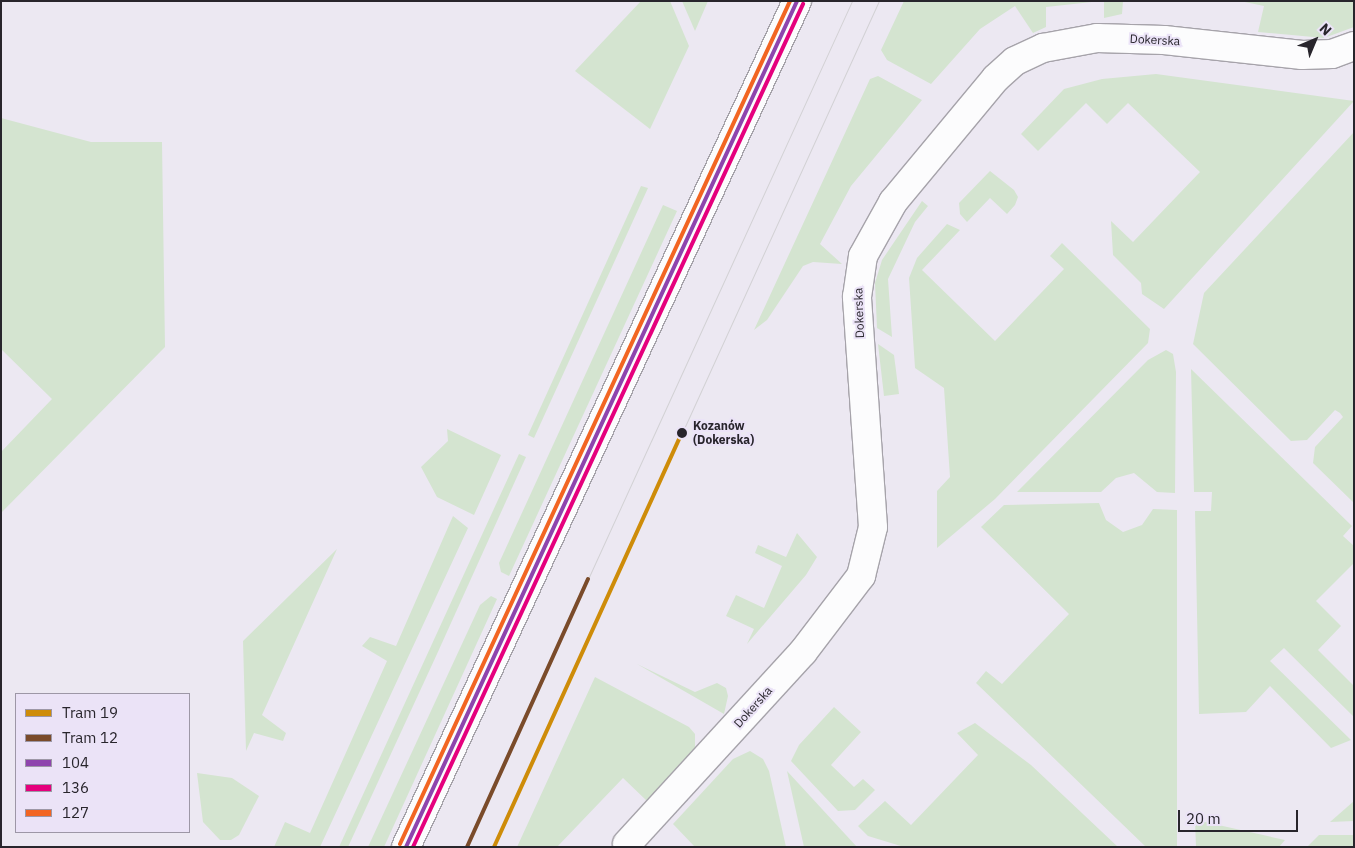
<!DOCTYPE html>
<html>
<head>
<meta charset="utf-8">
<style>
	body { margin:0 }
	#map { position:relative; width:1355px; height:848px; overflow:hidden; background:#ece8f2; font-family:"IBM Plex Sans",sans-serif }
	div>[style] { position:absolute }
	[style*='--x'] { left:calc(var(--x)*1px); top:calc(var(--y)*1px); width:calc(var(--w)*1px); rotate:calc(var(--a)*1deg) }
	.green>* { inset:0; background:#d4e4d0 }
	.roads { filter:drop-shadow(1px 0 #a6a3aa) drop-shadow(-1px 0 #a6a3aa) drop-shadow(0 1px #a6a3aa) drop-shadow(0 -1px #a6a3aa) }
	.minor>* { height:28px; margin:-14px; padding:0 14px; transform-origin:14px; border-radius:14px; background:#fcfcfd }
	.tram>* { height:1px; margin:-0.5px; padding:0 0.5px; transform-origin:0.5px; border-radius:0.5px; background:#d2d1d4 }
	.bus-1>* { height:4px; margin:-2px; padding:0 2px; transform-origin:2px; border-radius:2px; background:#8e44ad }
	.bus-2>* { height:4px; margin:-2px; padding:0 2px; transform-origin:2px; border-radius:2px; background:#e5007d }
	.bus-3>* { height:4px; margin:-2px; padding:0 2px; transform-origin:2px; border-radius:2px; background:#f26522 }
	.tram-1>* { height:4px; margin:-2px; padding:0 2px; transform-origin:2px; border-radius:2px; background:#ce8c09 }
	.tram-2>* { height:4px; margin:-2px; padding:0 2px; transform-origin:2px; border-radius:2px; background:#7a4b2a }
	.dots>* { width:14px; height:14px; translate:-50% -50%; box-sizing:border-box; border:2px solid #ebe3f7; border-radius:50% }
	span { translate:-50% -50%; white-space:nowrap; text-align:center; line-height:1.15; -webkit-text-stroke:4px #ebe3f7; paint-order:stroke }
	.street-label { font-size:12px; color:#28252c }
	.stop-label { font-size:12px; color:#28252c; font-weight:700 }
	.left { translate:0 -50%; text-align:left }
	.frame { position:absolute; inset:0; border:2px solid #28252c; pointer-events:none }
	.legend { position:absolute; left:15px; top:693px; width:175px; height:140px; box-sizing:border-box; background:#ebe3f7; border:1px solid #9d97a6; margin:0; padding:6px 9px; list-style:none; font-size:15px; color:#28252c }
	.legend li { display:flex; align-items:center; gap:10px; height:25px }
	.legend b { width:25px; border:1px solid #9d97a6 }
	.north { position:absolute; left:1290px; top:15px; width:50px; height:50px; -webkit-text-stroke:4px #ebe3f7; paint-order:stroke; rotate:45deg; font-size:14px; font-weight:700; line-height:20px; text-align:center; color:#28252c }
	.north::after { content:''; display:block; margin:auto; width:18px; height:22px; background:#28252c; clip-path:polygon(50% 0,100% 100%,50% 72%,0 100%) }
	.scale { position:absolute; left:1178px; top:810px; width:120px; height:22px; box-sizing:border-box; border:2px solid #28252c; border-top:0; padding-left:6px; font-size:15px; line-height:18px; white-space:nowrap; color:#28252c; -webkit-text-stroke:4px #ebe3f7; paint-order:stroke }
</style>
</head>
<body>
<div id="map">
	<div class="green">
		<div style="clip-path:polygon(641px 1px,670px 1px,689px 46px,650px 129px,575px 71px)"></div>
		<div style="clip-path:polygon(682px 1px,708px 1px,695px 31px)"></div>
		<div style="clip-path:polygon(904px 1px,1101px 1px,1046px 7px,1046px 27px,1033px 33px,1015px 6px,980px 29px,931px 84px,887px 60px,881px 50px)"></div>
		<div style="clip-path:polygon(1104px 1px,1123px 1px,1122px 14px,1104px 18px)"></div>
		<div style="clip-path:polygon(1240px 1px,1354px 1px,1354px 27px,1324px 38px,1258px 32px,1264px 6px)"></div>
		<div style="clip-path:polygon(1156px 74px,1354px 101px,1164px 309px,1142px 294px,1141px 283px,1113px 255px,1111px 221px,1133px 242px,1200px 172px,1128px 103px,1107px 124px,1086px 103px,1038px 151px,1021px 134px,1064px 89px,1102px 79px)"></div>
		<div style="clip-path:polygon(878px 76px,922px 100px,851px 186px,820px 244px,842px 264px,813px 262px,803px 266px,767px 320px,754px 330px,870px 79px)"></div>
		<div style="clip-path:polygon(1px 118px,91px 142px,162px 142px,165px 347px,1px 513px,1px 452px,52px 399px,1px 349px)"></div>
		<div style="clip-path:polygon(1354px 132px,1354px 503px,1313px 463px,1315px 447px,1343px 417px,1340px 413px,1335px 410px,1307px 440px,1291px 441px,1193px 344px,1204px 293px)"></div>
		<div style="clip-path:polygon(990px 171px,1014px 190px,1018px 197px,1015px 205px,1007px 214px,990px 198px,967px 222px,960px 214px,959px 203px)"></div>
		<div style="clip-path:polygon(641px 186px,648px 188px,534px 438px,528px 435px)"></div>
		<div style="clip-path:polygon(922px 201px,928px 206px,915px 222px,888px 279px,892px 337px,877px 328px,875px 283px,882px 260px)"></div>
		<div style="clip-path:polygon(663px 205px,677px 211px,509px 576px,501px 572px,499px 563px)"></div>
		<div style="clip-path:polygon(947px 224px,960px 230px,922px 270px,995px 341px,1064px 269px,1050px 256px,1062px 243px,1150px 329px,1148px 343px,995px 499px,937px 548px,937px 491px,950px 477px,944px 388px,915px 368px,909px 278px,917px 258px)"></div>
		<div style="clip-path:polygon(878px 344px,894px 355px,899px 394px,884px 396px)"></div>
		<div style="clip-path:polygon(1166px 350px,1173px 354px,1176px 372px,1175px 493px,1157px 492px,1134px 473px,1116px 478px,1101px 492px,1017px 492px,1148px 360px)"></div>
		<div style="clip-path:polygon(1191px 369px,1352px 526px,1343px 536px,1354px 546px,1354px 563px,1316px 601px,1341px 626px,1318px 650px,1354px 686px,1354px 717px,1284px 648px,1270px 661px,1351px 740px,1331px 748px,1270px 686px,1246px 712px,1199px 714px,1195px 511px,1211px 511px,1212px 492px,1194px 492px)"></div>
		<div style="clip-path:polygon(447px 429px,501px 455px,474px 515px,437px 497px,421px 467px,448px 441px)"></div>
		<div style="clip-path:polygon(519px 454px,526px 457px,437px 654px,348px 847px,339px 847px)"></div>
		<div style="clip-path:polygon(1099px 503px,1106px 520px,1123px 532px,1142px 525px,1153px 509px,1177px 510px,1177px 847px,1146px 847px,976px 683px,986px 671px,1002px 684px,1069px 614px,981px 527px,1004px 505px)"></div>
		<div style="clip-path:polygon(453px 516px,468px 528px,320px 847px,274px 847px,285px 822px,310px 833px,387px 661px,362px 646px,370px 637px,396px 646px)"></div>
		<div style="clip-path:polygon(797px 533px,817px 557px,806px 575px,747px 644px,754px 629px,726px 616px,736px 595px,764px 608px,782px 566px,755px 553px,758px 545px,786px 557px)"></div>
		<div style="clip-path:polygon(337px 549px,262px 715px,286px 733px,283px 741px,254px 733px,246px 751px,243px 641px)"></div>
		<div style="clip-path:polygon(491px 596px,497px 599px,384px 847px,368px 847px,480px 605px)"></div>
		<div style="clip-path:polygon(637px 664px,695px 692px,717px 683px,726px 688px,728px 696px,724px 714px)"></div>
		<div style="clip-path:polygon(595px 677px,689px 727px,695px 734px,695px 748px,647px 801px,623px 778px,557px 847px,517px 847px)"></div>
		<div style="clip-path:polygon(834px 707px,861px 732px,831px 765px,854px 787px,863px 779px,875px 790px,855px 810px,838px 811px,791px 761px,799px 745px)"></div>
		<div style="clip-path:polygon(975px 723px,1031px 765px,1118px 847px,904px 847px,868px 836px,858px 826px,885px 801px,911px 825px,978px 755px,957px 733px)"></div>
		<div style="clip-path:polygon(750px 751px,763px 759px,769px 771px,786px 847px,695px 847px,673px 824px,733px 759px)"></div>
		<div style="clip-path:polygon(787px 771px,857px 847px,804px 847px)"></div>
		<div style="clip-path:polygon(197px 773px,232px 778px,259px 796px,239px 835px,231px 840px,220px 840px,203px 822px)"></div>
		<div style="clip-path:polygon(1354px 801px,1354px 821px,1330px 822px)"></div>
		<div style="clip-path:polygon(1195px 820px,1196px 820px,1285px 840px,1279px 847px,1196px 847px)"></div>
		<div style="clip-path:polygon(1319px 835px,1354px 835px,1354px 847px,1307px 847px)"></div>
	</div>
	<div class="roads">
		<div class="minor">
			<div style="--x:627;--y:844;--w:260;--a:-47.5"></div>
			<div style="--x:803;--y:652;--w:96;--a:-52.7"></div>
			<div style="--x:861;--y:576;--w:50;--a:-76.2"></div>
			<div style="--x:873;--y:527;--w:231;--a:-94"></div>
			<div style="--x:857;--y:297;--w:41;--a:-81.7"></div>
			<div style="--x:863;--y:256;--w:62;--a:-60.9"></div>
			<div style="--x:893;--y:202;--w:161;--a:-50.3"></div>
			<div style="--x:996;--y:78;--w:25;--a:-42"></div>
			<div style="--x:1015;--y:61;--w:31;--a:-25"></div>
			<div style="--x:1043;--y:48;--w:55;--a:-10.5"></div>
			<div style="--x:1097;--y:38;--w:67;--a:1.7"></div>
			<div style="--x:1164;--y:40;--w:139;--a:6.2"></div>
			<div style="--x:1302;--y:55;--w:30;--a:-2"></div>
			<div style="--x:1332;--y:54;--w:23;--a:-20"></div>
			<div style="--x:406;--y:847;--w:932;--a:-65.19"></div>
		</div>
	</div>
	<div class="tram">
		<div style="--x:682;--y:433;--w:475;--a:-65.5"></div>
		<div style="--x:588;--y:579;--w:635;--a:-65.45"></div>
	</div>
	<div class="bus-1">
		<div style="--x:406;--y:847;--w:932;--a:-65.19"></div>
	</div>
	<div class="bus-2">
		<div style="--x:413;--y:847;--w:929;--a:-65.17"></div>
	</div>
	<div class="bus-3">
		<div style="--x:400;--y:844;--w:929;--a:-65.17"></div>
	</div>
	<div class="tram-1">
		<div style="--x:494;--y:847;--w:455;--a:-65.6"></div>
	</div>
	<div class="tram-2">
		<div style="--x:467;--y:847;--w:294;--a:-65.7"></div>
	</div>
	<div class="dots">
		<div style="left:682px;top:433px;background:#28252c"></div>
	</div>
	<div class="street-label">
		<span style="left:1155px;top:40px;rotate:3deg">Dokerska</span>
		<span style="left:859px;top:313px;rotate:-92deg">Dokerska</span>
		<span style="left:753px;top:707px;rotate:-48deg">Dokerska</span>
	</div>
	<div class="stop-label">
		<span class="left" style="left:693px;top:433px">Kozanów<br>(Dokerska)</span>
	</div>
	<div class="frame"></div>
	<ul class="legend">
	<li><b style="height:6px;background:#ce8c09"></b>Tram 19</li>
	<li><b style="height:6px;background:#7a4b2a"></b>Tram 12</li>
	<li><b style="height:6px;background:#8e44ad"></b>104</li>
	<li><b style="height:6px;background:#e5007d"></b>136</li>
	<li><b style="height:6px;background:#f26522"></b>127</li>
	</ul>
	<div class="north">N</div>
	<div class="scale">20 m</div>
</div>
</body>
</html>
